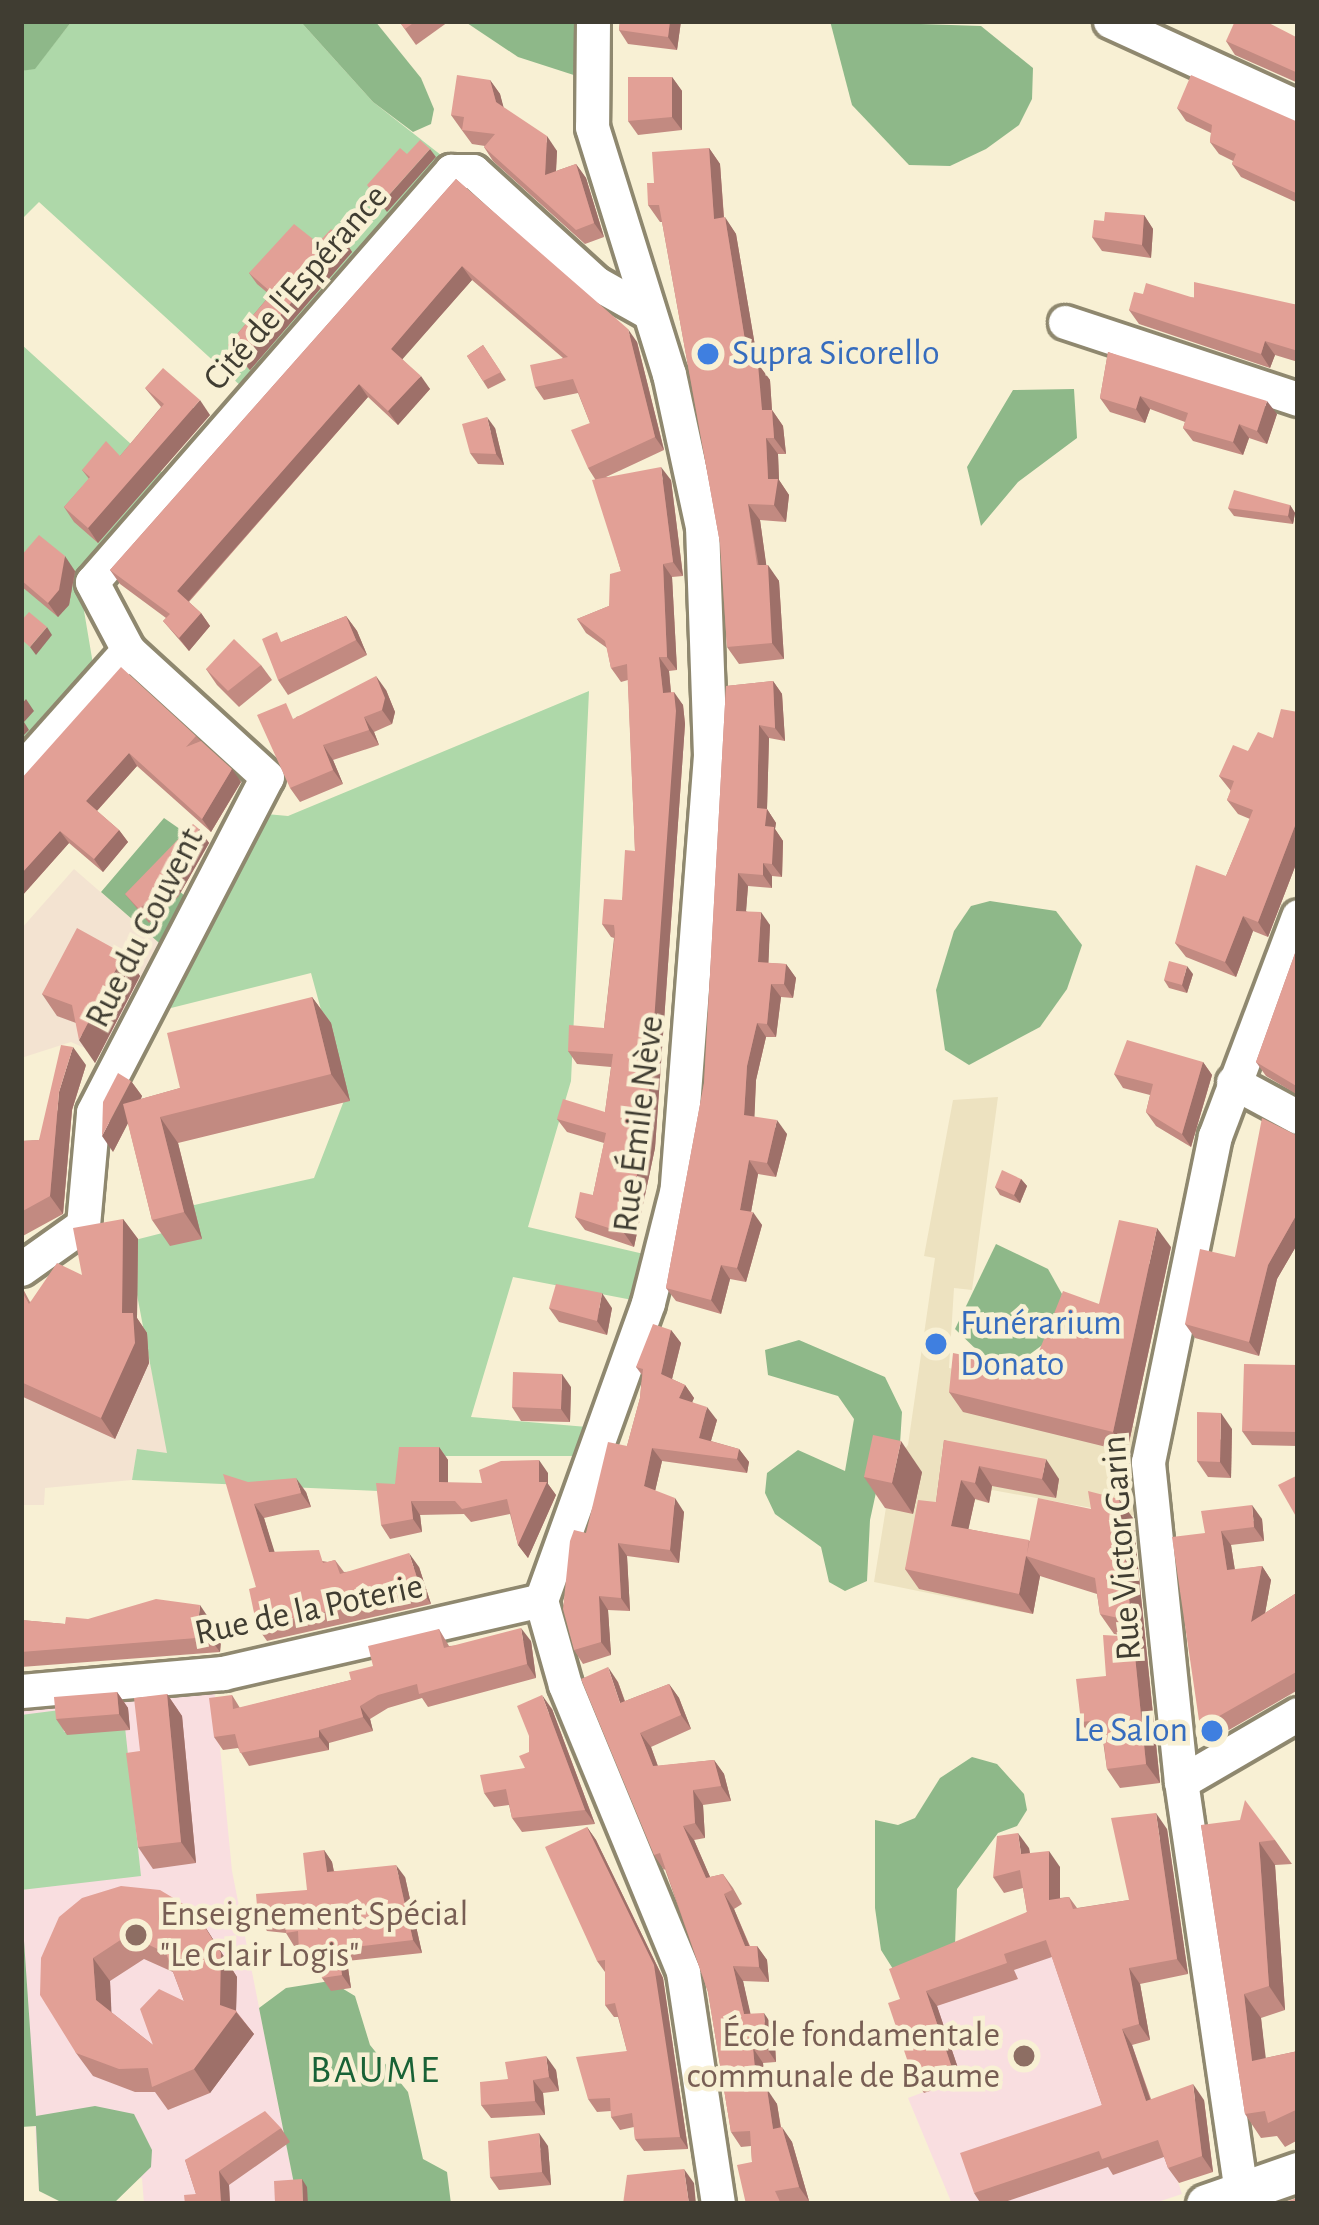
<!DOCTYPE html>
<html>
<head>
<meta charset="utf-8">
<style>
	body { margin:0 }
	#map { position:relative; width:1319px; height:2225px; overflow:hidden; background:#f8f0d4; font-family:"Alegreya Sans",sans-serif }
	div>[style] { position:absolute }
	[style*='--x'] { left:calc(var(--x)*1px); top:calc(var(--y)*1px); width:calc(var(--w)*1px); rotate:calc(var(--a)*1deg) }
	.built>* { inset:0; background:#ede2c0 }
	.industrial>* { inset:0; background:#f3e3d1 }
	.education>* { inset:0; background:#f9dee0 }
	.green>* { inset:0; background:#aed8a9 }
	.forest>* { inset:0; background:#8eb889 }
	.roads { filter:drop-shadow(3px 0 #8f886f) drop-shadow(-3px 0 #8f886f) drop-shadow(0 3px #8f886f) drop-shadow(0 -3px #8f886f) }
	.minor>* { height:33px; margin:-16.5px; padding:0 16.5px; transform-origin:16.5px; border-radius:16.5px; background:#fff }
	.major>* { height:39px; margin:-19.5px; padding:0 19.5px; transform-origin:19.5px; border-radius:19.5px; background:#fff }
	.wall>* { inset:0; background:#c28a81 }
	.shaded-wall>* { inset:0; background:#9e7069 }
	.building>* { inset:0; background:#e2a096 }
	.dots>* { width:33px; height:33px; translate:-50% -50%; box-sizing:border-box; border:6px solid #f8f0d4; border-radius:50% }
	span { translate:-50% -50%; white-space:nowrap; text-align:center; line-height:1.15; -webkit-text-stroke:9px #f8f0d4; paint-order:stroke }
	.street-label { font-size:36px; color:#403d32 }
	.shop-label { font-size:36px; color:#366cbe }
	.left { translate:0 -50%; text-align:left }
	.right { translate:-100% -50%; text-align:right }
	.education-label { font-size:36px; color:#785e54 }
	.neighbourhood-label { font-size:39px; color:#196236; letter-spacing:3px }
	.frame { position:absolute; inset:0; border:24px solid #403d32; pointer-events:none }
</style>
</head>
<body>
<div id="map">
	<div class="built">
		<div style="clip-path:polygon(998px 1097px,972px 1290px,954px 1288px,949px 1368px,1062px 1391px,1089px 1412px,1139px 1428px,1141px 1517px,992px 1490px,989px 1503px,975px 1500px,971px 1516px,959px 1513px,958px 1543px,1043px 1561px,1032px 1614px,874px 1582px,893px 1464px,908px 1445px,935px 1258px,924px 1256px,953px 1100px)"></div>
	</div>
	<div class="industrial">
		<div style="clip-path:polygon(74px 869px,174px 956px,119px 1063px,71px 1042px,21px 1058px,21px 929px)"></div>
		<div style="clip-path:polygon(21px 1285px,39px 1320px,105px 1356px,149px 1357px,168px 1454px,137px 1450px,132px 1480px,45px 1488px,44px 1505px,21px 1505px)"></div>
	</div>
	<div class="education">
		<div style="clip-path:polygon(213px 1675px,232px 1871px,298px 2204px,144px 2204px,142px 2178px,39px 2191px,21px 1897px,21px 1691px)"></div>
		<div style="clip-path:polygon(1092px 1922px,1182px 2194px,1152px 2204px,952px 2204px,908px 2098px,924px 2092px,910px 2015px)"></div>
	</div>
	<div class="green">
		<div style="clip-path:polygon(72px 21px,300px 21px,373px 102px,446px 159px,253px 397px,39px 202px,21px 220px,21px 71px,35px 68px)"></div>
		<div style="clip-path:polygon(21px 344px,176px 485px,80px 587px,94px 670px,21px 770px)"></div>
		<div style="clip-path:polygon(589px 691px,571px 1081px,528px 1227px,661px 1258px,648px 1303px,513px 1277px,471px 1417px,599px 1428px,588px 1456px,401px 1456px,401px 1492px,132px 1480px,137px 1449px,167px 1453px,127px 1242px,194px 1225px,190px 1206px,314px 1178px,345px 1098px,311px 973px,143px 1015px,266px 814px,288px 816px)"></div>
		<div style="clip-path:polygon(60px 1710px,64px 1732px,125px 1727px,141px 1876px,21px 1890px,21px 1715px)"></div>
	</div>
	<div class="forest">
		<div style="clip-path:polygon(21px 21px,72px 21px,35px 69px,21px 71px)"></div>
		<div style="clip-path:polygon(300px 21px,375px 21px,421px 78px,434px 109px,431px 124px,413px 132px,373px 102px)"></div>
		<div style="clip-path:polygon(464px 21px,590px 21px,583px 78px,518px 57px)"></div>
		<div style="clip-path:polygon(830px 21px,981px 26px,1033px 68px,1032px 99px,1019px 125px,986px 149px,950px 166px,909px 165px,852px 105px)"></div>
		<div style="clip-path:polygon(1074px 389px,1077px 438px,1018px 482px,981px 526px,967px 467px,1013px 390px)"></div>
		<div style="clip-path:polygon(164px 818px,187px 834px,164px 877px,199px 909px,174px 956px,101px 892px)"></div>
		<div style="clip-path:polygon(990px 901px,1056px 911px,1082px 945px,1067px 989px,1040px 1027px,969px 1065px,945px 1050px,936px 990px,954px 931px,971px 906px)"></div>
		<div style="clip-path:polygon(996px 1244px,1048px 1269px,1062px 1294px,1056px 1335px,1022px 1360px,982px 1355px,955px 1329px)"></div>
		<div style="clip-path:polygon(799px 1340px,885px 1377px,902px 1412px,900px 1444px,882px 1465px,870px 1520px,867px 1581px,845px 1591px,829px 1582px,821px 1547px,775px 1514px,765px 1493px,767px 1473px,798px 1450px,845px 1471px,854px 1419px,838px 1396px,768px 1375px,765px 1350px)"></div>
		<div style="clip-path:polygon(972px 1757px,997px 1764px,1024px 1794px,1027px 1810px,1017px 1826px,998px 1833px,957px 1889px,955px 1946px,893px 1969px,881px 1950px,875px 1908px,875px 1820px,898px 1825px,915px 1818px,940px 1778px)"></div>
		<div style="clip-path:polygon(21px 1897px,36px 2116px,95px 2106px,134px 2114px,152px 2150px,151px 2167px,113px 2204px,65px 2204px,39px 2191px,36px 2126px,21px 2127px)"></div>
		<div style="clip-path:polygon(330px 1981px,355px 1996px,370px 2045px,408px 2092px,423px 2159px,447px 2172px,451px 2204px,298px 2204px,259px 2008px,286px 1988px)"></div>
	</div>
	<div class="roads">
		<div class="minor">
			<div style="--x:593;--y:21;--w:106;--a:90.5"></div>
			<div style="--x:592;--y:127;--w:259;--a:72.7"></div>
			<div style="--x:669;--y:374;--w:156;--a:77.8"></div>
			<div style="--x:702;--y:526;--w:229;--a:88"></div>
			<div style="--x:710;--y:755;--w:438;--a:94.4"></div>
			<div style="--x:676;--y:1192;--w:114;--a:104.2"></div>
			<div style="--x:648;--y:1303;--w:316;--a:109.8"></div>
			<div style="--x:541;--y:1600;--w:88;--a:74.2"></div>
			<div style="--x:565;--y:1685;--w:310;--a:67.6"></div>
			<div style="--x:683;--y:1972;--w:235;--a:81.4"></div>
			<div style="--x:1110;--y:21;--w:207;--a:24.6"></div>
			<div style="--x:1065;--y:322;--w:245;--a:18.3"></div>
			<div style="--x:21;--y:770;--w:161;--a:-48.3"></div>
			<div style="--x:1233;--y:1082;--w:74;--a:28.3"></div>
			<div style="--x:21;--y:1269;--w:76;--a:-35.4"></div>
			<div style="--x:83;--y:1225;--w:113;--a:-84.9"></div>
			<div style="--x:93;--y:1112;--w:377;--a:-62.6"></div>
			<div style="--x:267;--y:777;--w:188;--a:-137.6"></div>
			<div style="--x:128;--y:650;--w:77;--a:-117.9"></div>
			<div style="--x:92;--y:582;--w:546;--a:-48.86"></div>
			<div style="--x:451;--y:171;--w:22;--a:0"></div>
			<div style="--x:473;--y:171;--w:166;--a:42.3"></div>
			<div style="--x:596;--y:283;--w:55;--a:29.4"></div>
			<div style="--x:21;--y:1691;--w:203;--a:-5.1"></div>
			<div style="--x:223;--y:1673;--w:326;--a:-12.9"></div>
			<div style="--x:1181;--y:1782;--w:135;--a:-30.2"></div>
			<div style="--x:1241;--y:2192;--w:414;--a:-98.3"></div>
			<div style="--x:1181;--y:1782;--w:322;--a:-95.9"></div>
			<div style="--x:1148;--y:1462;--w:333;--a:-78.4"></div>
			<div style="--x:1215;--y:1136;--w:235;--a:-69.3"></div>
		</div>
		<div class="major">
			<div style="--x:1206;--y:2204;--w:97;--a:-19.2"></div>
		</div>
	</div>
	<div class="wall">
		<div style="clip-path:polygon(399px 21px,447px 21px,448px 22px,416px 45px)"></div>
		<div style="clip-path:polygon(620px 21px,681px 21px,677px 50px,628px 44px,619px 30px)"></div>
		<div style="clip-path:polygon(1298px 38px,1298px 83px,1235px 55px,1226px 41px)"></div>
		<div style="clip-path:polygon(672px 77px,682px 91px,682px 130px,638px 135px,628px 121px)"></div>
		<div style="clip-path:polygon(490px 80px,500px 94px,503px 107px,557px 151px,556px 171px,576px 164px,586px 178px,604px 237px,585px 244px,493px 161px,484px 147px,485px 146px,472px 144px,461px 129px,451px 115px)"></div>
		<div style="clip-path:polygon(1177px 108px,1298px 122px,1298px 203px,1241px 177px,1232px 164px,1233px 161px,1219px 154px,1210px 142px,1211px 133px,1186px 121px)"></div>
		<div style="clip-path:polygon(709px 148px,720px 164px,724px 217px,736px 234px,758px 364px,770px 380px,772px 410px,783px 426px,786px 454px,778px 454px,779px 480px,789px 495px,786px 522px,760px 520px,766px 565px,779px 581px,784px 659px,739px 664px,727px 647px,720px 543px,662px 222px,660px 222px,648px 205px,654px 183px)"></div>
		<div style="clip-path:polygon(456px 179px,637px 342px,664px 450px,606px 477px,671px 480px,683px 576px,672px 577px,677px 670px,669px 671px,671px 692px,683px 705px,685px 724px,655px 1148px,634px 1247px,585px 1230px,575px 1217px,593px 1195px,604px 1143px,567px 1132px,557px 1119px,605px 1112px,611px 1067px,577px 1064px,568px 1051px,604px 1028px,614px 938px,611px 937px,602px 924px,622px 900px,635px 851px,628px 680px,621px 682px,611px 668px,607px 648px,586px 633px,577px 619px,609px 606px,621px 571px,595px 479px,588px 468px,590px 423px,578px 393px,544px 400px,535px 387px,563px 358px,472px 280px,402px 359px,430px 389px,398px 425px,368px 397px,189px 602px,201px 613px,210px 626px,189px 651px,163px 621px,166px 618px,120px 584px,110px 570px)"></div>
		<div style="clip-path:polygon(1144px 215px,1153px 229px,1151px 258px,1102px 251px,1092px 237px,1104px 221px)"></div>
		<div style="clip-path:polygon(345px 241px,352px 252px,250px 370px,236px 356px,228px 345px,270px 295px,257px 284px,249px 273px,318px 243px)"></div>
		<div style="clip-path:polygon(1143px 294px,1298px 305px,1298px 362px,1275px 355px,1270px 368px,1139px 324px,1129px 310px)"></div>
		<div style="clip-path:polygon(483px 345px,506px 380px,488px 389px,467px 356px)"></div>
		<div style="clip-path:polygon(1108px 352px,1277px 414px,1267px 444px,1249px 438px,1243px 455px,1193px 441px,1183px 428px,1185px 422px,1150px 409px,1145px 423px,1110px 412px,1100px 398px)"></div>
		<div style="clip-path:polygon(145px 388px,210px 415px,98px 543px,74px 522px,64px 507px,89px 479px,82px 470px,120px 456px,161px 407px)"></div>
		<div style="clip-path:polygon(495px 428px,504px 465px,478px 464px,470px 453px)"></div>
		<div style="clip-path:polygon(1290px 505px,1295px 513px,1293px 524px,1234px 516px,1228px 508px)"></div>
		<div style="clip-path:polygon(21px 556px,75px 571px,69px 605px,58px 617px,21px 586px)"></div>
		<div style="clip-path:polygon(346px 616px,357px 631px,367px 655px,288px 695px,278px 680px,284px 641px)"></div>
		<div style="clip-path:polygon(261px 665px,272px 680px,239px 707px,217px 685px,206px 669px)"></div>
		<div style="clip-path:polygon(773px 681px,782px 694px,785px 741px,769px 738px,767px 809px,776px 823px,775px 829px,783px 841px,782px 877px,772px 876px,772px 888px,748px 886px,746px 911px,770px 925px,768px 963px,786px 964px,796px 978px,793px 998px,781px 997px,776px 1037px,766px 1037px,756px 1080px,754px 1117px,787px 1134px,776px 1177px,758px 1174px,751px 1212px,762px 1225px,746px 1282px,730px 1279px,721px 1314px,676px 1301px,666px 1288px,704px 1083px,726px 686px)"></div>
		<div style="clip-path:polygon(386px 690px,395px 712px,392px 724px,374px 732px,379px 745px,333px 760px,343px 784px,300px 802px,290px 788px,296px 717px)"></div>
		<div style="clip-path:polygon(1298px 712px,1298px 859px,1268px 937px,1253px 931px,1236px 977px,1186px 957px,1175px 943px,1226px 876px,1250px 819px,1238px 814px,1227px 800px,1231px 791px,1219px 776px,1248px 751px,1273px 738px)"></div>
		<div style="clip-path:polygon(196px 736px,241px 782px,211px 832px,137px 766px,97px 811px,119px 830px,128px 842px,103px 872px,69px 843px,21px 897px,21px 779px)"></div>
		<div style="clip-path:polygon(199px 829px,209px 843px,178px 897px,149px 923px,125px 894px)"></div>
		<div style="clip-path:polygon(1298px 945px,1298px 1095px,1266px 1076px,1256px 1062px)"></div>
		<div style="clip-path:polygon(124px 954px,140px 976px,95px 1063px,76px 1023px,57px 1016px,42px 994px)"></div>
		<div style="clip-path:polygon(1193px 974px,1187px 993px,1169px 988px,1164px 980px)"></div>
		<div style="clip-path:polygon(312px 997px,331px 1023px,350px 1101px,178px 1143px,202px 1239px,170px 1246px,152px 1220px,128px 1123px,113px 1152px,131px 1081px,142px 1096px,141px 1099px,180px 1088px)"></div>
		<div style="clip-path:polygon(1203px 1062px,1212px 1075px,1191px 1147px,1156px 1126px,1146px 1112px,1150px 1095px,1123px 1088px,1114px 1074px)"></div>
		<div style="clip-path:polygon(86px 1065px,72px 1110px,63px 1214px,21px 1237px,21px 1141px,39px 1140px)"></div>
		<div style="clip-path:polygon(1298px 1136px,1298px 1243px,1277px 1279px,1259px 1356px,1195px 1338px,1185px 1324px,1235px 1257px)"></div>
		<div style="clip-path:polygon(1021px 1179px,1027px 1186px,1020px 1203px,1000px 1195px,995px 1187px)"></div>
		<div style="clip-path:polygon(123px 1219px,138px 1239px,137px 1318px,147px 1333px,149px 1363px,115px 1439px,21px 1396px,21px 1285px,30px 1302px,82px 1275px)"></div>
		<div style="clip-path:polygon(1171px 1247px,1127px 1452px,963px 1412px,949px 1392px,1032px 1369px,1099px 1304px)"></div>
		<div style="clip-path:polygon(549px 1308px,612px 1308px,607px 1335px,559px 1322px)"></div>
		<div style="clip-path:polygon(671px 1330px,681px 1343px,672px 1379px,685px 1385px,694px 1398px,692px 1402px,717px 1420px,711px 1441px,739px 1449px,749px 1462px,747px 1473px,662px 1461px,655px 1491px,684px 1512px,679px 1563px,627px 1556px,630px 1611px,608px 1610px,611px 1655px,583px 1664px,574px 1650px,586px 1533px,627px 1446px,640px 1398px,642px 1375px,636px 1367px)"></div>
		<div style="clip-path:polygon(1298px 1365px,1298px 1446px,1252px 1445px,1242px 1431px)"></div>
		<div style="clip-path:polygon(571px 1387px,570px 1422px,521px 1421px,512px 1407px)"></div>
		<div style="clip-path:polygon(1232px 1429px,1231px 1478px,1208px 1477px,1197px 1461px)"></div>
		<div style="clip-path:polygon(944px 1440px,1059px 1479px,1056px 1498px,992px 1486px,989px 1503px,975px 1499px,968px 1529px,1029px 1541px,1133px 1518px,1160px 1783px,1120px 1788px,1107px 1769px,1103px 1741px,1094px 1742px,1081px 1722px,1106px 1676px,1120px 1635px,1114px 1634px,1100px 1614px,1097px 1594px,1040px 1576px,1033px 1614px,919px 1589px,905px 1569px,936px 1502px)"></div>
		<div style="clip-path:polygon(439px 1447px,448px 1460px,448px 1483px,482px 1483px,548px 1473px,548px 1484px,556px 1495px,528px 1558px,518px 1545px,510px 1514px,471px 1522px,464px 1514px,420px 1515px,422px 1532px,390px 1539px,381px 1525px,395px 1484px)"></div>
		<div style="clip-path:polygon(922px 1472px,913px 1514px,885px 1508px,864px 1477px)"></div>
		<div style="clip-path:polygon(248px 1482px,306px 1492px,311px 1507px,264px 1518px,274px 1552px,328px 1562px,335px 1560px,344px 1572px,419px 1567px,431px 1604px,267px 1641px,257px 1627px,256px 1587px)"></div>
		<div style="clip-path:polygon(1262px 1519px,1264px 1541px,1231px 1545px,1235px 1570px,1262px 1566px,1271px 1580px,1265px 1613px,1298px 1592px,1298px 1690px,1210px 1741px,1200px 1727px,1205px 1533px)"></div>
		<div style="clip-path:polygon(88px 1619px,210px 1620px,210px 1626px,221px 1640px,220px 1652px,21px 1667px,21px 1620px,65px 1624px)"></div>
		<div style="clip-path:polygon(439px 1629px,449px 1646px,531px 1641px,536px 1678px,428px 1707px,422px 1698px,388px 1708px,370px 1719px,373px 1731px,329px 1743px,329px 1750px,249px 1766px,238px 1748px,223px 1750px,214px 1737px,232px 1695px,240px 1708px,351px 1680px)"></div>
		<div style="clip-path:polygon(618px 1682px,625px 1701px,669px 1684px,679px 1698px,691px 1729px,651px 1747px,658px 1766px,714px 1760px,724px 1774px,731px 1801px,703px 1805px,705px 1838px,694px 1840px,710px 1877px,723px 1874px,733px 1888px,742px 1904px,734px 1909px,750px 1946px,757px 1946px,767px 1960px,769px 1982px,743px 1981px,750px 2014px,774px 2028px,776px 2062px,763px 2063px,765px 2089px,777px 2104px,781px 2127px,792px 2142px,809px 2201px,794px 2204px,746px 2204px,752px 2162px,751px 2146px,741px 2147px,731px 2132px,708px 1992px,665px 1869px,664px 1870px,654px 1855px)"></div>
		<div style="clip-path:polygon(117px 1692px,128px 1708px,130px 1730px,67px 1735px,56px 1719px)"></div>
		<div style="clip-path:polygon(167px 1694px,182px 1716px,196px 1863px,153px 1869px,138px 1847px,140px 1751px)"></div>
		<div style="clip-path:polygon(552px 1709px,595px 1824px,522px 1832px,512px 1818px,509px 1805px,494px 1807px,484px 1793px,525px 1768px,529px 1752px)"></div>
		<div style="clip-path:polygon(1201px 1825px,1275px 1840px,1292px 1864px,1275px 1865px,1285px 2010px,1261px 2018px,1265px 2058px,1298px 2051px,1298px 2140px,1285px 2147px,1277px 2136px,1261px 2138px,1245px 2114px)"></div>
		<div style="clip-path:polygon(587px 1827px,596px 1840px,663px 1978px,688px 2149px,644px 2151px,635px 2139px,634px 2127px,620px 2130px,611px 2117px,611px 2111px,597px 2112px,588px 2099px,627px 2051px,618px 2017px,614px 2017px,605px 2005px,605px 1972px,597px 1961px)"></div>
		<div style="clip-path:polygon(1167px 1829px,1188px 1974px,1140px 1984px,1150px 2040px,1132px 2045px,1151px 2099px,1204px 2100px,1213px 2172px,1179px 2183px,1168px 2168px,1164px 2157px,1113px 2175px,1108px 2167px,999px 2204px,981px 2204px,974px 2193px,1102px 2105px,1052px 1957px,1014px 1970px,1018px 1979px,937px 2006px,962px 2080px,924px 2093px,913px 2077px,900px 1999px,1027px 1912px,1023px 1888px,1004px 1893px,993px 1877px,1029px 1848px,1030px 1853px,1060px 1867px,1060px 1898px,1069px 1897px,1077px 1908px,1129px 1900px)"></div>
		<div style="clip-path:polygon(324px 1850px,332px 1862px,334px 1871px,405px 1877px,422px 1953px,347px 1961px,351px 1988px,331px 1991px,322px 1978px,320px 1963px,307px 1965px,299px 1952px,298px 1945px,294px 1946px,286px 1933px,267px 1931px,258px 1918px,307px 1890px)"></div>
		<div style="clip-path:polygon(evenodd,195px 1911px,237px 1977px,236px 2011px,254px 2034px,210px 2093px,168px 2110px,155px 2092px,135px 2092px,93px 2076px,76px 2053px,41px 1958px,195px 1911px,144px 1959px,173px 1972px,184px 2001px,153px 2045px,111px 2012px,110px 1981px,144px 1959px)"></div>
		<div style="clip-path:polygon(556px 2070px,559px 2091px,543px 2093px,545px 2115px,491px 2118px,481px 2105px,508px 2079px)"></div>
		<div style="clip-path:polygon(281px 2128px,290px 2142px,229px 2185px,230px 2204px,185px 2204px,196px 2194px,185px 2160px)"></div>
		<div style="clip-path:polygon(548px 2146px,551px 2185px,499px 2190px,490px 2177px)"></div>
	</div>
	<div class="shaded-wall">
		<div style="clip-path:polygon(670px 21px,681px 21px,677px 50px,668px 37px)"></div>
		<div style="clip-path:polygon(672px 77px,682px 91px,682px 130px,672px 117px)"></div>
		<div style="clip-path:polygon(490px 80px,500px 94px,506px 116px,496px 102px)"></div>
		<div style="clip-path:polygon(547px 136px,557px 151px,555px 189px,545px 175px)"></div>
		<div style="clip-path:polygon(709px 148px,720px 164px,725px 235px,714px 219px)"></div>
		<div style="clip-path:polygon(430px 149px,436px 157px,387px 212px,381px 204px)"></div>
		<div style="clip-path:polygon(576px 164px,586px 178px,604px 237px,594px 223px)"></div>
		<div style="clip-path:polygon(1144px 215px,1153px 229px,1151px 258px,1142px 245px)"></div>
		<div style="clip-path:polygon(725px 217px,736px 234px,759px 369px,758px 364px,770px 380px,773px 427px,762px 410px,749px 365px)"></div>
		<div style="clip-path:polygon(345px 241px,352px 252px,250px 370px,242px 359px)"></div>
		<div style="clip-path:polygon(462px 266px,472px 280px,400px 362px,391px 349px)"></div>
		<div style="clip-path:polygon(628px 329px,637px 342px,664px 450px,655px 437px)"></div>
		<div style="clip-path:polygon(1265px 341px,1275px 355px,1270px 368px,1261px 354px)"></div>
		<div style="clip-path:polygon(421px 376px,430px 389px,398px 425px,388px 411px)"></div>
		<div style="clip-path:polygon(359px 384px,368px 397px,186px 604px,177px 591px)"></div>
		<div style="clip-path:polygon(1140px 396px,1150px 409px,1145px 423px,1136px 409px)"></div>
		<div style="clip-path:polygon(200px 400px,210px 415px,98px 543px,88px 528px)"></div>
		<div style="clip-path:polygon(1267px 401px,1277px 414px,1267px 444px,1257px 431px)"></div>
		<div style="clip-path:polygon(772px 410px,783px 426px,786px 454px,774px 438px)"></div>
		<div style="clip-path:polygon(487px 417px,495px 428px,504px 465px,496px 454px)"></div>
		<div style="clip-path:polygon(1239px 424px,1249px 438px,1243px 455px,1233px 442px)"></div>
		<div style="clip-path:polygon(766px 438px,778px 454px,779px 480px,789px 495px,786px 522px,774px 505px,768px 479px)"></div>
		<div style="clip-path:polygon(661px 467px,671px 480px,683px 576px,673px 562px)"></div>
		<div style="clip-path:polygon(748px 504px,760px 520px,768px 577px,768px 565px,779px 581px,784px 659px,772px 643px)"></div>
		<div style="clip-path:polygon(1290px 505px,1295px 513px,1293px 524px,1288px 516px)"></div>
		<div style="clip-path:polygon(65px 556px,75px 571px,69px 605px,58px 617px,48px 603px)"></div>
		<div style="clip-path:polygon(663px 564px,672px 577px,677px 670px,667px 657px)"></div>
		<div style="clip-path:polygon(201px 613px,210px 626px,189px 651px,179px 638px)"></div>
		<div style="clip-path:polygon(346px 616px,357px 631px,367px 655px,356px 640px)"></div>
		<div style="clip-path:polygon(47px 627px,52px 635px,36px 655px,30px 647px)"></div>
		<div style="clip-path:polygon(659px 657px,669px 671px,672px 706px,663px 693px)"></div>
		<div style="clip-path:polygon(376px 676px,386px 690px,395px 712px,392px 724px,382px 710px)"></div>
		<div style="clip-path:polygon(773px 681px,782px 694px,785px 741px,775px 728px)"></div>
		<div style="clip-path:polygon(674px 692px,683px 705px,685px 724px,655px 1148px,634px 1247px,624px 1233px)"></div>
		<div style="clip-path:polygon(26px 699px,34px 711px,24px 722px,29px 730px,21px 738px,21px 705px)"></div>
		<div style="clip-path:polygon(364px 717px,374px 732px,379px 745px,369px 730px)"></div>
		<div style="clip-path:polygon(759px 725px,769px 738px,767px 809px,776px 823px,775px 829px,783px 841px,782px 877px,772px 864px,765px 826px,757px 808px)"></div>
		<div style="clip-path:polygon(323px 745px,333px 760px,343px 784px,333px 770px)"></div>
		<div style="clip-path:polygon(129px 753px,137px 766px,94px 814px,86px 801px)"></div>
		<div style="clip-path:polygon(232px 769px,241px 782px,211px 832px,202px 819px)"></div>
		<div style="clip-path:polygon(1298px 818px,1298px 859px,1268px 937px,1258px 922px)"></div>
		<div style="clip-path:polygon(199px 829px,209px 843px,178px 897px,168px 883px)"></div>
		<div style="clip-path:polygon(119px 830px,128px 842px,103px 872px,94px 859px)"></div>
		<div style="clip-path:polygon(60px 831px,69px 843px,21px 897px,21px 874px)"></div>
		<div style="clip-path:polygon(763px 863px,772px 876px,772px 888px,763px 875px)"></div>
		<div style="clip-path:polygon(738px 873px,748px 886px,745px 924px,736px 911px)"></div>
		<div style="clip-path:polygon(761px 912px,770px 925px,768px 976px,758px 962px)"></div>
		<div style="clip-path:polygon(1243px 916px,1253px 931px,1236px 977px,1225px 962px)"></div>
		<div style="clip-path:polygon(124px 954px,140px 976px,95px 1063px,79px 1040px)"></div>
		<div style="clip-path:polygon(786px 964px,796px 978px,793px 998px,784px 984px)"></div>
		<div style="clip-path:polygon(1187px 966px,1193px 974px,1187px 993px,1182px 985px)"></div>
		<div style="clip-path:polygon(771px 984px,781px 997px,776px 1037px,767px 1024px)"></div>
		<div style="clip-path:polygon(312px 997px,331px 1023px,350px 1101px,331px 1074px)"></div>
		<div style="clip-path:polygon(757px 1023px,766px 1037px,756px 1080px,754px 1129px,744px 1115px,747px 1066px)"></div>
		<div style="clip-path:polygon(73px 1047px,86px 1065px,72px 1110px,63px 1214px,50px 1196px,59px 1092px)"></div>
		<div style="clip-path:polygon(1203px 1062px,1212px 1075px,1191px 1147px,1182px 1134px)"></div>
		<div style="clip-path:polygon(131px 1081px,142px 1096px,113px 1152px,102px 1136px)"></div>
		<div style="clip-path:polygon(160px 1117px,178px 1143px,202px 1239px,184px 1212px)"></div>
		<div style="clip-path:polygon(777px 1120px,787px 1134px,776px 1177px,767px 1163px)"></div>
		<div style="clip-path:polygon(749px 1160px,758px 1174px,749px 1223px,740px 1210px)"></div>
		<div style="clip-path:polygon(1021px 1179px,1027px 1186px,1020px 1203px,1014px 1195px)"></div>
		<div style="clip-path:polygon(753px 1212px,762px 1225px,746px 1282px,737px 1268px)"></div>
		<div style="clip-path:polygon(1298px 1212px,1298px 1243px,1277px 1279px,1259px 1356px,1249px 1342px,1268px 1265px)"></div>
		<div style="clip-path:polygon(123px 1219px,138px 1239px,137px 1318px,147px 1333px,149px 1363px,115px 1439px,101px 1418px,122px 1313px)"></div>
		<div style="clip-path:polygon(1157px 1228px,1171px 1247px,1127px 1452px,1113px 1432px)"></div>
		<div style="clip-path:polygon(721px 1265px,730px 1279px,721px 1314px,711px 1300px)"></div>
		<div style="clip-path:polygon(602px 1293px,612px 1308px,607px 1335px,597px 1321px)"></div>
		<div style="clip-path:polygon(671px 1330px,681px 1343px,670px 1387px,661px 1374px)"></div>
		<div style="clip-path:polygon(562px 1374px,571px 1387px,570px 1422px,561px 1409px)"></div>
		<div style="clip-path:polygon(685px 1385px,694px 1398px,688px 1412px,679px 1398px)"></div>
		<div style="clip-path:polygon(707px 1407px,717px 1420px,708px 1451px,699px 1438px)"></div>
		<div style="clip-path:polygon(1221px 1413px,1232px 1429px,1231px 1478px,1220px 1462px)"></div>
		<div style="clip-path:polygon(901px 1441px,922px 1472px,913px 1514px,892px 1483px)"></div>
		<div style="clip-path:polygon(439px 1447px,448px 1460px,448px 1496px,439px 1482px)"></div>
		<div style="clip-path:polygon(652px 1448px,662px 1461px,653px 1500px,644px 1486px)"></div>
		<div style="clip-path:polygon(739px 1449px,749px 1462px,747px 1473px,737px 1459px)"></div>
		<div style="clip-path:polygon(1046px 1459px,1059px 1479px,1056px 1498px,1042px 1479px)"></div>
		<div style="clip-path:polygon(539px 1460px,548px 1473px,548px 1484px,556px 1495px,528px 1558px,518px 1545px,539px 1482px)"></div>
		<div style="clip-path:polygon(979px 1466px,992px 1486px,989px 1503px,975px 1483px)"></div>
		<div style="clip-path:polygon(296px 1478px,306px 1492px,311px 1507px,301px 1493px)"></div>
		<div style="clip-path:polygon(961px 1480px,975px 1499px,965px 1545px,951px 1526px)"></div>
		<div style="clip-path:polygon(675px 1498px,684px 1512px,679px 1563px,670px 1550px)"></div>
		<div style="clip-path:polygon(1119px 1499px,1133px 1518px,1160px 1783px,1146px 1764px)"></div>
		<div style="clip-path:polygon(411px 1501px,420px 1515px,422px 1532px,413px 1519px)"></div>
		<div style="clip-path:polygon(254px 1504px,264px 1518px,279px 1566px,269px 1552px)"></div>
		<div style="clip-path:polygon(1252px 1505px,1262px 1519px,1264px 1541px,1254px 1527px)"></div>
		<div style="clip-path:polygon(1221px 1531px,1231px 1545px,1237px 1584px,1227px 1570px)"></div>
		<div style="clip-path:polygon(618px 1543px,627px 1556px,630px 1611px,621px 1598px)"></div>
		<div style="clip-path:polygon(409px 1553px,419px 1567px,431px 1604px,421px 1590px)"></div>
		<div style="clip-path:polygon(1026px 1556px,1040px 1576px,1033px 1614px,1019px 1594px)"></div>
		<div style="clip-path:polygon(1262px 1566px,1271px 1580px,1261px 1636px,1251px 1622px)"></div>
		<div style="clip-path:polygon(599px 1596px,608px 1610px,611px 1655px,601px 1642px)"></div>
		<div style="clip-path:polygon(200px 1605px,210px 1620px,208px 1639px,198px 1624px)"></div>
		<div style="clip-path:polygon(211px 1626px,221px 1640px,220px 1652px,209px 1637px)"></div>
		<div style="clip-path:polygon(521px 1628px,531px 1641px,536px 1678px,527px 1664px)"></div>
		<div style="clip-path:polygon(608px 1667px,618px 1682px,630px 1717px,620px 1703px)"></div>
		<div style="clip-path:polygon(669px 1684px,679px 1698px,691px 1729px,681px 1715px)"></div>
		<div style="clip-path:polygon(117px 1692px,128px 1708px,130px 1730px,119px 1714px)"></div>
		<div style="clip-path:polygon(167px 1694px,182px 1716px,196px 1863px,181px 1842px)"></div>
		<div style="clip-path:polygon(542px 1695px,552px 1709px,595px 1824px,585px 1810px)"></div>
		<div style="clip-path:polygon(360px 1706px,370px 1719px,373px 1731px,363px 1717px)"></div>
		<div style="clip-path:polygon(319px 1730px,329px 1743px,329px 1750px,319px 1737px)"></div>
		<div style="clip-path:polygon(640px 1733px,651px 1747px,663px 1781px,653px 1766px)"></div>
		<div style="clip-path:polygon(714px 1760px,724px 1774px,731px 1801px,721px 1786px)"></div>
		<div style="clip-path:polygon(693px 1790px,703px 1805px,705px 1838px,695px 1823px)"></div>
		<div style="clip-path:polygon(1156px 1813px,1167px 1829px,1188px 1974px,1177px 1959px)"></div>
		<div style="clip-path:polygon(683px 1826px,694px 1840px,717px 1893px,706px 1878px)"></div>
		<div style="clip-path:polygon(587px 1827px,596px 1840px,663px 1978px,688px 2149px,680px 2137px)"></div>
		<div style="clip-path:polygon(1018px 1833px,1029px 1848px,1032px 1870px,1021px 1854px)"></div>
		<div style="clip-path:polygon(1259px 1842px,1275px 1865px,1285px 2010px,1269px 1986px)"></div>
		<div style="clip-path:polygon(324px 1850px,332px 1862px,336px 1884px,327px 1872px)"></div>
		<div style="clip-path:polygon(1049px 1851px,1060px 1867px,1060px 1916px,1049px 1900px)"></div>
		<div style="clip-path:polygon(396px 1865px,405px 1877px,422px 1953px,413px 1940px)"></div>
		<div style="clip-path:polygon(724px 1894px,734px 1909px,755px 1960px,745px 1946px)"></div>
		<div style="clip-path:polygon(195px 1911px,237px 1977px,236px 2012px,254px 2034px,210px 2093px,194px 2069px,220px 2005px)"></div>
		<div style="clip-path:polygon(757px 1946px,767px 1960px,769px 1982px,759px 1967px)"></div>
		<div style="clip-path:polygon(338px 1949px,347px 1961px,351px 1988px,342px 1975px)"></div>
		<div style="clip-path:polygon(93px 1958px,110px 1981px,112px 2023px,96px 2000px)"></div>
		<div style="clip-path:polygon(733px 1966px,743px 1981px,754px 2029px,744px 2014px)"></div>
		<div style="clip-path:polygon(1129px 1968px,1140px 1984px,1150px 2040px,1139px 2024px)"></div>
		<div style="clip-path:polygon(926px 1991px,937px 2006px,962px 2080px,951px 2065px)"></div>
		<div style="clip-path:polygon(1244px 1994px,1261px 2018px,1269px 2085px,1252px 2061px)"></div>
		<div style="clip-path:polygon(764px 2013px,774px 2028px,776px 2062px,766px 2047px)"></div>
		<div style="clip-path:polygon(1122px 2029px,1132px 2045px,1156px 2117px,1146px 2101px)"></div>
		<div style="clip-path:polygon(753px 2048px,763px 2063px,767px 2105px,757px 2090px)"></div>
		<div style="clip-path:polygon(546px 2056px,556px 2070px,559px 2091px,549px 2077px)"></div>
		<div style="clip-path:polygon(533px 2080px,543px 2093px,545px 2115px,535px 2101px)"></div>
		<div style="clip-path:polygon(1193px 2084px,1204px 2100px,1213px 2172px,1202px 2156px)"></div>
		<div style="clip-path:polygon(767px 2089px,777px 2104px,783px 2143px,773px 2129px)"></div>
		<div style="clip-path:polygon(782px 2127px,792px 2142px,809px 2201px,799px 2187px)"></div>
		<div style="clip-path:polygon(539px 2133px,548px 2146px,551px 2185px,542px 2172px)"></div>
		<div style="clip-path:polygon(684px 2169px,694px 2183px,696px 2204px,689px 2204px)"></div>
		<div style="clip-path:polygon(219px 2171px,229px 2185px,230px 2204px,221px 2204px)"></div>
		<div style="clip-path:polygon(302px 2179px,307px 2187px,308px 2204px,305px 2204px,303px 2201px)"></div>
	</div>
	<div class="building">
		<div style="clip-path:polygon(399px 21px,416px 21px,405px 29px)"></div>
		<div style="clip-path:polygon(620px 21px,670px 21px,668px 37px,619px 30px)"></div>
		<div style="clip-path:polygon(1235px 21px,1265px 21px,1298px 38px,1298px 73px,1226px 41px)"></div>
		<div style="clip-path:polygon(457px 75px,490px 80px,496px 102px,547px 136px,545px 175px,576px 164px,594px 223px,576px 230px,484px 147px,495px 134px,462px 130px,464px 117px,451px 115px)"></div>
		<div style="clip-path:polygon(1191px 75px,1298px 122px,1298px 194px,1232px 164px,1236px 154px,1210px 142px,1212px 125px,1177px 108px)"></div>
		<div style="clip-path:polygon(628px 77px,672px 77px,672px 117px,628px 121px)"></div>
		<div style="clip-path:polygon(420px 140px,430px 149px,381px 204px,367px 185px,400px 148px,407px 154px)"></div>
		<div style="clip-path:polygon(709px 148px,714px 219px,725px 217px,749px 365px,758px 364px,762px 410px,772px 410px,774px 438px,766px 438px,768px 479px,778px 479px,774px 505px,748px 504px,757px 565px,768px 565px,772px 643px,727px 647px,720px 543px,659px 205px,648px 205px,647px 183px,654px 183px,652px 152px)"></div>
		<div style="clip-path:polygon(456px 179px,628px 329px,655px 437px,588px 468px,571px 430px,590px 423px,573px 379px,535px 387px,530px 365px,568px 357px,462px 266px,391px 349px,421px 376px,388px 411px,359px 384px,177px 591px,201px 613px,179px 638px,163px 621px,170px 614px,110px 570px)"></div>
		<div style="clip-path:polygon(1105px 212px,1144px 215px,1142px 245px,1092px 237px,1094px 220px,1104px 221px)"></div>
		<div style="clip-path:polygon(294px 224px,318px 243px,331px 229px,345px 241px,242px 359px,228px 345px,272px 293px,249px 273px)"></div>
		<div style="clip-path:polygon(1194px 282px,1298px 305px,1298px 351px,1265px 341px,1261px 354px,1129px 310px,1134px 292px,1143px 294px,1146px 283px,1194px 298px)"></div>
		<div style="clip-path:polygon(483px 345px,501px 372px,483px 381px,467px 356px)"></div>
		<div style="clip-path:polygon(1108px 352px,1267px 401px,1257px 431px,1239px 424px,1233px 442px,1183px 428px,1188px 413px,1140px 396px,1136px 409px,1100px 398px)"></div>
		<div style="clip-path:polygon(163px 368px,200px 400px,88px 528px,64px 507px,90px 477px,82px 470px,106px 441px,120px 456px,164px 404px,145px 388px)"></div>
		<div style="clip-path:polygon(487px 417px,496px 454px,470px 453px,462px 424px)"></div>
		<div style="clip-path:polygon(661px 467px,673px 562px,663px 564px,667px 657px,659px 657px,663px 693px,674px 692px,676px 711px,646px 1135px,624px 1233px,575px 1217px,580px 1192px,593px 1195px,606px 1133px,557px 1119px,563px 1099px,605px 1112px,613px 1054px,568px 1051px,569px 1025px,604px 1028px,615px 934px,614px 925px,602px 924px,604px 899px,622px 900px,625px 850px,635px 851px,627px 664px,611px 668px,605px 641px,577px 619px,609px 606px,610px 574px,621px 571px,592px 480px)"></div>
		<div style="clip-path:polygon(1234px 490px,1290px 505px,1288px 516px,1228px 508px)"></div>
		<div style="clip-path:polygon(39px 535px,65px 556px,59px 590px,48px 603px,21px 580px,21px 556px)"></div>
		<div style="clip-path:polygon(29px 612px,47px 627px,30px 647px,21px 639px,21px 621px)"></div>
		<div style="clip-path:polygon(346px 616px,356px 640px,278px 680px,262px 639px,277px 632px,281px 642px)"></div>
		<div style="clip-path:polygon(234px 639px,261px 665px,228px 691px,206px 669px)"></div>
		<div style="clip-path:polygon(121px 667px,196px 736px,186px 747px,201px 741px,232px 769px,202px 819px,129px 753px,86px 801px,119px 830px,94px 859px,60px 831px,21px 874px,21px 779px)"></div>
		<div style="clip-path:polygon(376px 676px,385px 698px,382px 710px,364px 717px,369px 730px,323px 745px,333px 770px,290px 788px,257px 715px,286px 703px,293px 719px)"></div>
		<div style="clip-path:polygon(773px 681px,775px 728px,759px 725px,757px 808px,767px 809px,765px 826px,774px 827px,772px 864px,763px 863px,763px 875px,738px 873px,736px 911px,761px 912px,758px 962px,786px 964px,784px 984px,771px 984px,767px 1024px,757px 1023px,747px 1066px,744px 1115px,777px 1120px,767px 1163px,749px 1160px,740px 1210px,753px 1212px,737px 1268px,721px 1265px,711px 1300px,666px 1288px,704px 1083px,726px 686px)"></div>
		<div style="clip-path:polygon(1281px 709px,1298px 712px,1298px 818px,1258px 922px,1243px 916px,1225px 962px,1175px 943px,1196px 865px,1226px 876px,1253px 810px,1227px 800px,1234px 781px,1219px 776px,1233px 745px,1248px 751px,1258px 732px,1273px 738px)"></div>
		<div style="clip-path:polygon(193px 824px,199px 829px,168px 883px,139px 909px,125px 894px)"></div>
		<div style="clip-path:polygon(77px 928px,124px 954px,79px 1040px,72px 1005px,42px 994px)"></div>
		<div style="clip-path:polygon(1298px 945px,1298px 1087px,1256px 1062px)"></div>
		<div style="clip-path:polygon(1169px 961px,1187px 966px,1182px 985px,1164px 980px)"></div>
		<div style="clip-path:polygon(312px 997px,331px 1074px,160px 1117px,184px 1212px,152px 1220px,123px 1104px,180px 1088px,167px 1033px)"></div>
		<div style="clip-path:polygon(1127px 1040px,1203px 1062px,1182px 1134px,1146px 1112px,1153px 1084px,1114px 1074px)"></div>
		<div style="clip-path:polygon(61px 1045px,73px 1047px,59px 1092px,50px 1196px,21px 1212px,21px 1141px,39px 1140px)"></div>
		<div style="clip-path:polygon(118px 1073px,131px 1081px,102px 1136px,103px 1102px)"></div>
		<div style="clip-path:polygon(1262px 1118px,1298px 1136px,1298px 1212px,1268px 1265px,1249px 1342px,1185px 1324px,1200px 1249px,1235px 1257px)"></div>
		<div style="clip-path:polygon(1002px 1170px,1021px 1179px,1014px 1195px,995px 1187px)"></div>
		<div style="clip-path:polygon(123px 1219px,122px 1313px,133px 1313px,135px 1343px,101px 1418px,21px 1382px,21px 1290px,29px 1304px,57px 1263px,82px 1275px,73px 1228px)"></div>
		<div style="clip-path:polygon(1119px 1220px,1157px 1228px,1113px 1432px,949px 1392px,953px 1353px,1032px 1369px,1063px 1291px,1099px 1304px)"></div>
		<div style="clip-path:polygon(556px 1284px,602px 1293px,597px 1321px,549px 1308px)"></div>
		<div style="clip-path:polygon(653px 1324px,671px 1330px,661px 1374px,685px 1385px,679px 1398px,707px 1407px,699px 1438px,739px 1449px,737px 1459px,652px 1448px,644px 1486px,675px 1498px,670px 1550px,618px 1543px,621px 1598px,599px 1596px,601px 1642px,574px 1650px,563px 1609px,570px 1541px,574px 1530px,586px 1533px,608px 1442px,627px 1446px,640px 1398px,643px 1369px,636px 1367px)"></div>
		<div style="clip-path:polygon(1244px 1364px,1298px 1365px,1298px 1432px,1242px 1431px)"></div>
		<div style="clip-path:polygon(513px 1372px,562px 1374px,561px 1409px,512px 1407px)"></div>
		<div style="clip-path:polygon(1197px 1412px,1221px 1413px,1220px 1462px,1197px 1461px)"></div>
		<div style="clip-path:polygon(873px 1435px,901px 1441px,892px 1483px,864px 1477px)"></div>
		<div style="clip-path:polygon(944px 1440px,1046px 1459px,1042px 1479px,979px 1466px,975px 1483px,961px 1480px,951px 1526px,1029px 1540px,1027px 1554px,1038px 1498px,1091px 1509px,1088px 1491px,1119px 1499px,1146px 1764px,1107px 1769px,1101px 1720px,1081px 1722px,1076px 1679px,1106px 1676px,1103px 1635px,1120px 1636px,1123px 1619px,1100px 1614px,1095px 1578px,1026px 1556px,1019px 1594px,905px 1569px,918px 1500px,936px 1502px)"></div>
		<div style="clip-path:polygon(399px 1447px,439px 1447px,439px 1482px,482px 1483px,479px 1470px,501px 1461px,539px 1460px,539px 1482px,547px 1482px,518px 1545px,507px 1499px,462px 1509px,455px 1501px,411px 1501px,413px 1519px,381px 1525px,376px 1483px,395px 1484px)"></div>
		<div style="clip-path:polygon(223px 1474px,248px 1482px,296px 1478px,301px 1493px,254px 1504px,269px 1552px,319px 1550px,323px 1563px,335px 1560px,340px 1574px,409px 1553px,421px 1590px,257px 1627px,249px 1589px,256px 1587px)"></div>
		<div style="clip-path:polygon(1298px 1475px,1298px 1520px,1278px 1485px)"></div>
		<div style="clip-path:polygon(1252px 1505px,1254px 1527px,1221px 1531px,1227px 1570px,1262px 1566px,1251px 1622px,1298px 1592px,1298px 1671px,1200px 1727px,1172px 1537px,1205px 1533px,1201px 1511px)"></div>
		<div style="clip-path:polygon(156px 1599px,200px 1605px,198px 1624px,211px 1626px,209px 1637px,21px 1652px,21px 1620px,65px 1624px,66px 1617px,88px 1619px)"></div>
		<div style="clip-path:polygon(521px 1628px,527px 1664px,419px 1694px,417px 1684px,378px 1695px,360px 1706px,363px 1717px,319px 1730px,319px 1737px,240px 1753px,235px 1734px,214px 1737px,209px 1698px,232px 1695px,233px 1709px,351px 1680px,349px 1672px,373px 1666px,368px 1646px,439px 1629px,444px 1648px)"></div>
		<div style="clip-path:polygon(608px 1667px,620px 1703px,669px 1684px,681px 1715px,640px 1733px,653px 1766px,714px 1760px,721px 1786px,693px 1790px,695px 1823px,683px 1826px,706px 1878px,723px 1874px,732px 1890px,724px 1894px,745px 1946px,757px 1946px,759px 1967px,733px 1966px,744px 2014px,764px 2013px,766px 2047px,753px 2048px,757px 2090px,767px 2089px,773px 2129px,782px 2127px,799px 2187px,775px 2191px,781px 2204px,746px 2204px,737px 2165px,752px 2162px,750px 2131px,731px 2132px,708px 1992px,660px 1853px,654px 1855px,581px 1679px)"></div>
		<div style="clip-path:polygon(117px 1692px,119px 1714px,56px 1719px,54px 1697px)"></div>
		<div style="clip-path:polygon(167px 1694px,181px 1842px,138px 1847px,126px 1753px,140px 1751px,134px 1698px)"></div>
		<div style="clip-path:polygon(542px 1695px,585px 1810px,512px 1818px,506px 1789px,484px 1793px,480px 1775px,525px 1768px,519px 1756px,529px 1752px,529px 1736px,517px 1706px)"></div>
		<div style="clip-path:polygon(1245px 1800px,1275px 1840px,1259px 1842px,1269px 1986px,1244px 1994px,1252px 2061px,1298px 2051px,1298px 2109px,1268px 2123px,1265px 2111px,1245px 2114px,1201px 1825px,1240px 1820px)"></div>
		<div style="clip-path:polygon(1156px 1813px,1177px 1959px,1129px 1968px,1139px 2024px,1122px 2029px,1146px 2101px,1193px 2084px,1202px 2156px,1168px 2168px,1158px 2140px,1102px 2159px,1099px 2151px,974px 2193px,960px 2153px,1102px 2105px,1046px 1940px,1004px 1954px,1007px 1963px,926px 1991px,951px 2065px,913px 2077px,888px 2003px,900px 1999px,889px 1969px,1027px 1912px,1020px 1870px,993px 1877px,997px 1836px,1018px 1833px,1021px 1854px,1049px 1851px,1049px 1900px,1069px 1897px,1073px 1909px,1129px 1900px,1111px 1818px)"></div>
		<div style="clip-path:polygon(587px 1827px,654px 1965px,680px 2137px,635px 2139px,632px 2113px,611px 2117px,610px 2098px,588px 2099px,576px 2057px,627px 2051px,615px 2003px,605px 2005px,605px 1960px,597px 1961px,545px 1847px)"></div>
		<div style="clip-path:polygon(324px 1850px,327px 1872px,396px 1865px,413px 1940px,338px 1949px,342px 1975px,322px 1978px,318px 1950px,299px 1952px,298px 1931px,286px 1933px,287px 1921px,258px 1918px,256px 1894px,307px 1890px,303px 1853px)"></div>
		<div style="clip-path:polygon(evenodd,121px 1886px,160px 1890px,195px 1911px,221px 1953px,220px 2005px,237px 2011px,194px 2069px,152px 2087px,148px 2068px,119px 2069px,76px 2053px,40px 1995px,41px 1958px,59px 1917px,82px 1898px,121px 1886px,128px 1935px,166px 1953px,184px 2001px,159px 1989px,140px 2009px,153px 2045px,96px 2000px,93px 1958px,128px 1935px)"></div>
		<div style="clip-path:polygon(546px 2056px,549px 2077px,533px 2080px,535px 2101px,481px 2105px,480px 2082px,508px 2079px,505px 2062px)"></div>
		<div style="clip-path:polygon(265px 2111px,281px 2128px,219px 2171px,221px 2204px,185px 2204px,184px 2195px,196px 2194px,185px 2160px)"></div>
		<div style="clip-path:polygon(539px 2133px,542px 2172px,490px 2177px,488px 2141px)"></div>
		<div style="clip-path:polygon(684px 2169px,689px 2204px,623px 2204px,627px 2175px)"></div>
		<div style="clip-path:polygon(302px 2179px,303px 2201px,275px 2203px,274px 2181px)"></div>
		<div style="clip-path:polygon(1297px 2198px,1298px 2204px,1279px 2204px)"></div>
	</div>
	<div class="dots">
		<div style="left:708px;top:354px;background:#3f7fe0"></div>
		<div style="left:936px;top:1344px;background:#3f7fe0"></div>
		<div style="left:1212px;top:1731px;background:#3f7fe0"></div>
		<div style="left:136px;top:1935px;background:#8d6e63"></div>
		<div style="left:1024px;top:2056px;background:#8d6e63"></div>
	</div>
	<div class="street-label">
		<span style="left:296px;top:288px;rotate:-49deg">Cité de l'Espérance</span>
		<span style="left:145px;top:928px;rotate:-63deg">Rue du Couvent</span>
		<span style="left:639px;top:1124px;rotate:-83deg">Rue Émile Nève</span>
		<span style="left:1122px;top:1548px;rotate:-94deg">Rue Victor Garin</span>
		<span style="left:309px;top:1610px;rotate:-12deg">Rue de la Poterie</span>
	</div>
	<div class="shop-label">
		<span class="left" style="left:732px;top:354px">Supra Sicorello</span>
		<span class="left" style="left:960px;top:1344px">Funérarium<br>Donato</span>
		<span class="right" style="left:1188px;top:1731px">Le Salon</span>
	</div>
	<div class="education-label">
		<span class="left" style="left:160px;top:1935px">Enseignement Spécial<br>"Le Clair Logis"</span>
		<span class="right" style="left:1000px;top:2056px">École fondamentale<br>communale de Baume</span>
	</div>
	<div class="neighbourhood-label">
		<span style="left:376px;top:2071px">BAUME</span>
	</div>
	<div class="frame"></div>
</div>
</body>
</html>
